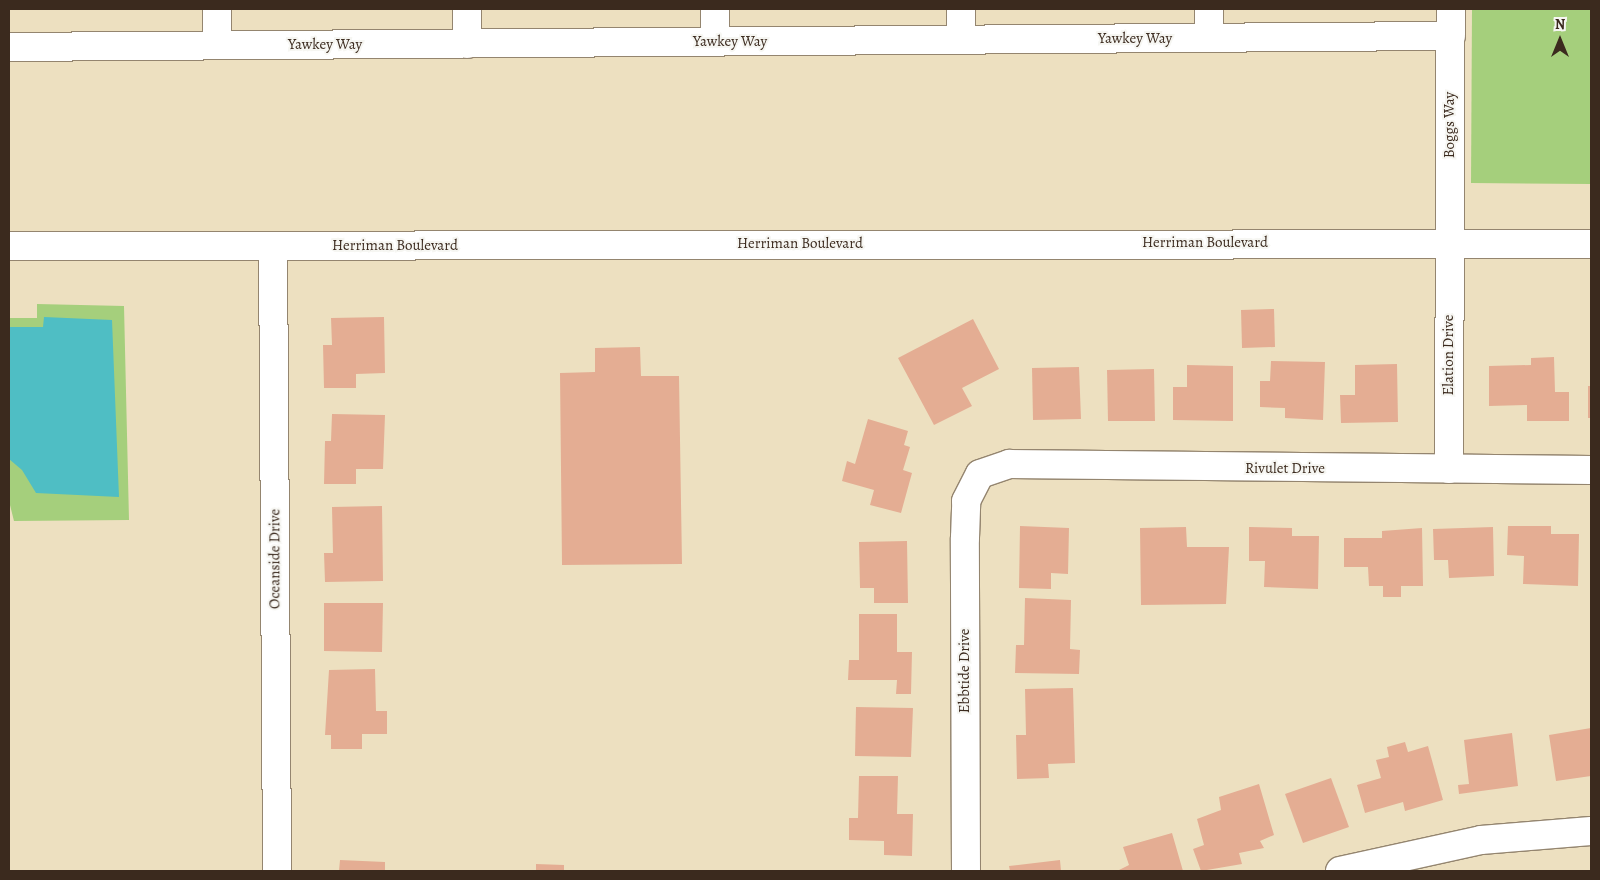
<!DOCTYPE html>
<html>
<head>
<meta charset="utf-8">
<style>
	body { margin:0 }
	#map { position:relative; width:1600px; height:880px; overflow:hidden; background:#ede0c0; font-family:Alegreya,serif }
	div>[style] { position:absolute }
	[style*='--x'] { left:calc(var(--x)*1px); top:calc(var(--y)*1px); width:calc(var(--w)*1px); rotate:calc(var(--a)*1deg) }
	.green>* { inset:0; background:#a5cf7c }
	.water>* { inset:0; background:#4fbec4 }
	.building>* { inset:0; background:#e4ad93 }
	.roads { filter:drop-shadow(1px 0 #94856f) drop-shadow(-1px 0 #94856f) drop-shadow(0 1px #94856f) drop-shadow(0 -1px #94856f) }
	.minor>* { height:28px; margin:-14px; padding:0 14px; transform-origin:14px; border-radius:14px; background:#fff }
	span { translate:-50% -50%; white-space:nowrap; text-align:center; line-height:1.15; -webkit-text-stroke:4px #f6f6f2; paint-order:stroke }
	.street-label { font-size:15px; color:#3b2a1e }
	.frame { position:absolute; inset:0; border:10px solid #3b2a1e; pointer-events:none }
	.north { position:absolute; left:1535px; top:15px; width:50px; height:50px; -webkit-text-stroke:4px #f6f6f2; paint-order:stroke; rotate:0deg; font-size:14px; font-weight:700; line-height:20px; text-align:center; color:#3b2a1e }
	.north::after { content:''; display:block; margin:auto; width:18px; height:22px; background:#3b2a1e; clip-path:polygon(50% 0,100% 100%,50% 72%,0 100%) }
</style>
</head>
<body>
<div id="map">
	<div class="green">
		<div style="clip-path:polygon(1472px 9px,1591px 9px,1591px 184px,1471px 183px)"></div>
		<div style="clip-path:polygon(37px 304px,124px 306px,129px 520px,14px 521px,9px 501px,9px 318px,37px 318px)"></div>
	</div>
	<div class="water">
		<div style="clip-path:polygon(44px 317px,112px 320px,119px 497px,36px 493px,22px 470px,9px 459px,9px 327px,43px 327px)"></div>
	</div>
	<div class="building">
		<div style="clip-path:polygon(1274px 309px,1275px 347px,1242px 348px,1241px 310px)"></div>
		<div style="clip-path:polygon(384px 317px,385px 373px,356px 374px,356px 388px,324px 388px,323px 345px,332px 345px,331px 318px)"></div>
		<div style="clip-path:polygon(973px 319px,999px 369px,962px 388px,972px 406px,934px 425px,898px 358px)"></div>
		<div style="clip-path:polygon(640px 347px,641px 376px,679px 376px,682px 564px,562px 565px,560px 373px,595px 372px,595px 348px)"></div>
		<div style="clip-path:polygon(1554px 357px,1555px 392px,1569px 392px,1569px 421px,1527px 421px,1527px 405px,1489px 406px,1489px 366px,1531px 365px,1531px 358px)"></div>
		<div style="clip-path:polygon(1271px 361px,1325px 362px,1323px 420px,1285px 418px,1285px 408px,1260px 407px,1260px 381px,1270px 381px)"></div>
		<div style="clip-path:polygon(1397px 364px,1398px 422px,1341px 423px,1340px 395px,1355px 395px,1355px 365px)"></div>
		<div style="clip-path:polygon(1187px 365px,1233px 366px,1233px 421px,1173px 420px,1173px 387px,1187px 387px)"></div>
		<div style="clip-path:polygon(1079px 367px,1081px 419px,1033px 420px,1032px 368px)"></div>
		<div style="clip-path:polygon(1154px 369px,1155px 421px,1108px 421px,1107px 370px)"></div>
		<div style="clip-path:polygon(1588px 386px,1591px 386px,1591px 418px,1588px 418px)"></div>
		<div style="clip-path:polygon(332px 414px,385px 415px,383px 469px,356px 469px,356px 484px,324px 484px,325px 441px,331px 441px)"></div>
		<div style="clip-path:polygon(868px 419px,908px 431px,904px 445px,910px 447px,903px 470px,912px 473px,901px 513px,870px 505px,874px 490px,842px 481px,847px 461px,855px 464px)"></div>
		<div style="clip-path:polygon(382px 506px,383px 581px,325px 582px,324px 553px,333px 553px,332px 507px)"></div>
		<div style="clip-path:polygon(1020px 526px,1069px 528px,1068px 574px,1051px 573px,1051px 589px,1019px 588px)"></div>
		<div style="clip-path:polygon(1508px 526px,1551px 526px,1551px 534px,1579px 534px,1578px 586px,1523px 584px,1524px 556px,1507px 555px)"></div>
		<div style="clip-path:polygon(1186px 527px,1187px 547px,1229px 547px,1226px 604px,1141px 605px,1140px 528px)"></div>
		<div style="clip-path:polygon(1249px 527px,1292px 528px,1292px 536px,1319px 536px,1318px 589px,1264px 587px,1265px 561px,1249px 561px)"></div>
		<div style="clip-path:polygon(1493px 527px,1494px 576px,1449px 578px,1448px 560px,1434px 560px,1433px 529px)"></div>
		<div style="clip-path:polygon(1422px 528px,1423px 586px,1401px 586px,1401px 597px,1383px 597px,1383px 586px,1369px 586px,1368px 567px,1344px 567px,1344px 538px,1382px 538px,1382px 531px)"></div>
		<div style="clip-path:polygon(907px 541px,908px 603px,874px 603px,874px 588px,860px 588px,859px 542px)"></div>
		<div style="clip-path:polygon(1025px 598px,1071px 600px,1070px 649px,1080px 650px,1079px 674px,1015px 673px,1016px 645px,1024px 645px)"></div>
		<div style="clip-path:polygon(324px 603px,383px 603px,382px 652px,324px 651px)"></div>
		<div style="clip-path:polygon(859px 614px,897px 614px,897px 652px,912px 652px,911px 694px,896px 694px,897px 680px,848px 680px,849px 660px,859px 660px)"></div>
		<div style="clip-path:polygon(375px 669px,376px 711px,387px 711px,387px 734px,362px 734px,362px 749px,331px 749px,331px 735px,325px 735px,329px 670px)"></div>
		<div style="clip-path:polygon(1073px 688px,1075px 763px,1048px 764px,1049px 778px,1017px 779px,1016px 735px,1026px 735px,1025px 689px)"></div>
		<div style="clip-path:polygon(856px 707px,913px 708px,911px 757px,855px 756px)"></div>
		<div style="clip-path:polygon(1591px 728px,1591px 776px,1556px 781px,1549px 735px)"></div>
		<div style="clip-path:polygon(1512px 733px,1518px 786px,1459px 794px,1458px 785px,1469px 784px,1464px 740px)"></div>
		<div style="clip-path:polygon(1405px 742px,1408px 752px,1428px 746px,1443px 800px,1405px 811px,1403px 802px,1365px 813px,1357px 785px,1381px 778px,1376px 760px,1389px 757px,1387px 747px)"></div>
		<div style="clip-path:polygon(859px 776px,898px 776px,897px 814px,913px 814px,912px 856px,884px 855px,884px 841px,849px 840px,849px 818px,858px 818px)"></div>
		<div style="clip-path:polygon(1331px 778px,1349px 827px,1303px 843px,1285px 794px)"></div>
		<div style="clip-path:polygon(1259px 784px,1274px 835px,1260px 841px,1264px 848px,1239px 853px,1242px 864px,1201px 871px,1193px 849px,1204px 845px,1197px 819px,1221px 810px,1219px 797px)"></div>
		<div style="clip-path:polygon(1172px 833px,1183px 871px,1117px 871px,1129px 865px,1123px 847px)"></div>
		<div style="clip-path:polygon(340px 860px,385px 862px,385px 871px,339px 871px)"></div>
		<div style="clip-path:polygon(1060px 860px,1061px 871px,1010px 871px,1009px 866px)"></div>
		<div style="clip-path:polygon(536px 864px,564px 865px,564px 871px,536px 871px)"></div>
	</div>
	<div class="roads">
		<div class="minor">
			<div style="--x:217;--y:9;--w:36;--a:90"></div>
			<div style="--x:467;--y:9;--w:35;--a:90"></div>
			<div style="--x:715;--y:9;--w:33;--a:90"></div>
			<div style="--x:961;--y:9;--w:31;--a:90"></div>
			<div style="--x:1209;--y:9;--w:29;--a:90"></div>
			<div style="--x:9;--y:47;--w:1442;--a:-0.44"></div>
			<div style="--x:9;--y:246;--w:1582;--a:-0.07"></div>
			<div style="--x:273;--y:246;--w:625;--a:89.63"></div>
			<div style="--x:1449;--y:469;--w:460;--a:-89.8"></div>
			<div style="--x:966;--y:871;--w:333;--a:-90.2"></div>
			<div style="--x:965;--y:538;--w:37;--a:-88"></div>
			<div style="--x:966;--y:501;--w:30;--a:-63"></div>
			<div style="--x:980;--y:474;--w:31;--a:-19"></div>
			<div style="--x:1009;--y:464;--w:582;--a:0.59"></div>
			<div style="--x:1340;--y:871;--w:144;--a:-12.4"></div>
			<div style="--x:1481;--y:840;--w:110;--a:-4.7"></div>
		</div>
	</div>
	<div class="street-label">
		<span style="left:1135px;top:39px">Yawkey Way</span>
		<span style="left:730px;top:42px">Yawkey Way</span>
		<span style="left:325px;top:45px">Yawkey Way</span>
		<span style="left:1450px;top:125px;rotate:-90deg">Boggs Way</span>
		<span style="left:1205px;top:243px">Herriman Boulevard</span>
		<span style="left:800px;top:244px">Herriman Boulevard</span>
		<span style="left:395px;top:246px">Herriman Boulevard</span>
		<span style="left:1449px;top:355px;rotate:-90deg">Elation Drive</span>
		<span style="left:1285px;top:469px">Rivulet Drive</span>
		<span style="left:275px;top:559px;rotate:-90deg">Oceanside Drive</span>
		<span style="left:965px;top:671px;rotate:-90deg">Ebbtide Drive</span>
	</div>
	<div class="frame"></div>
	<div class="north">N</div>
</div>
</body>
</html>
